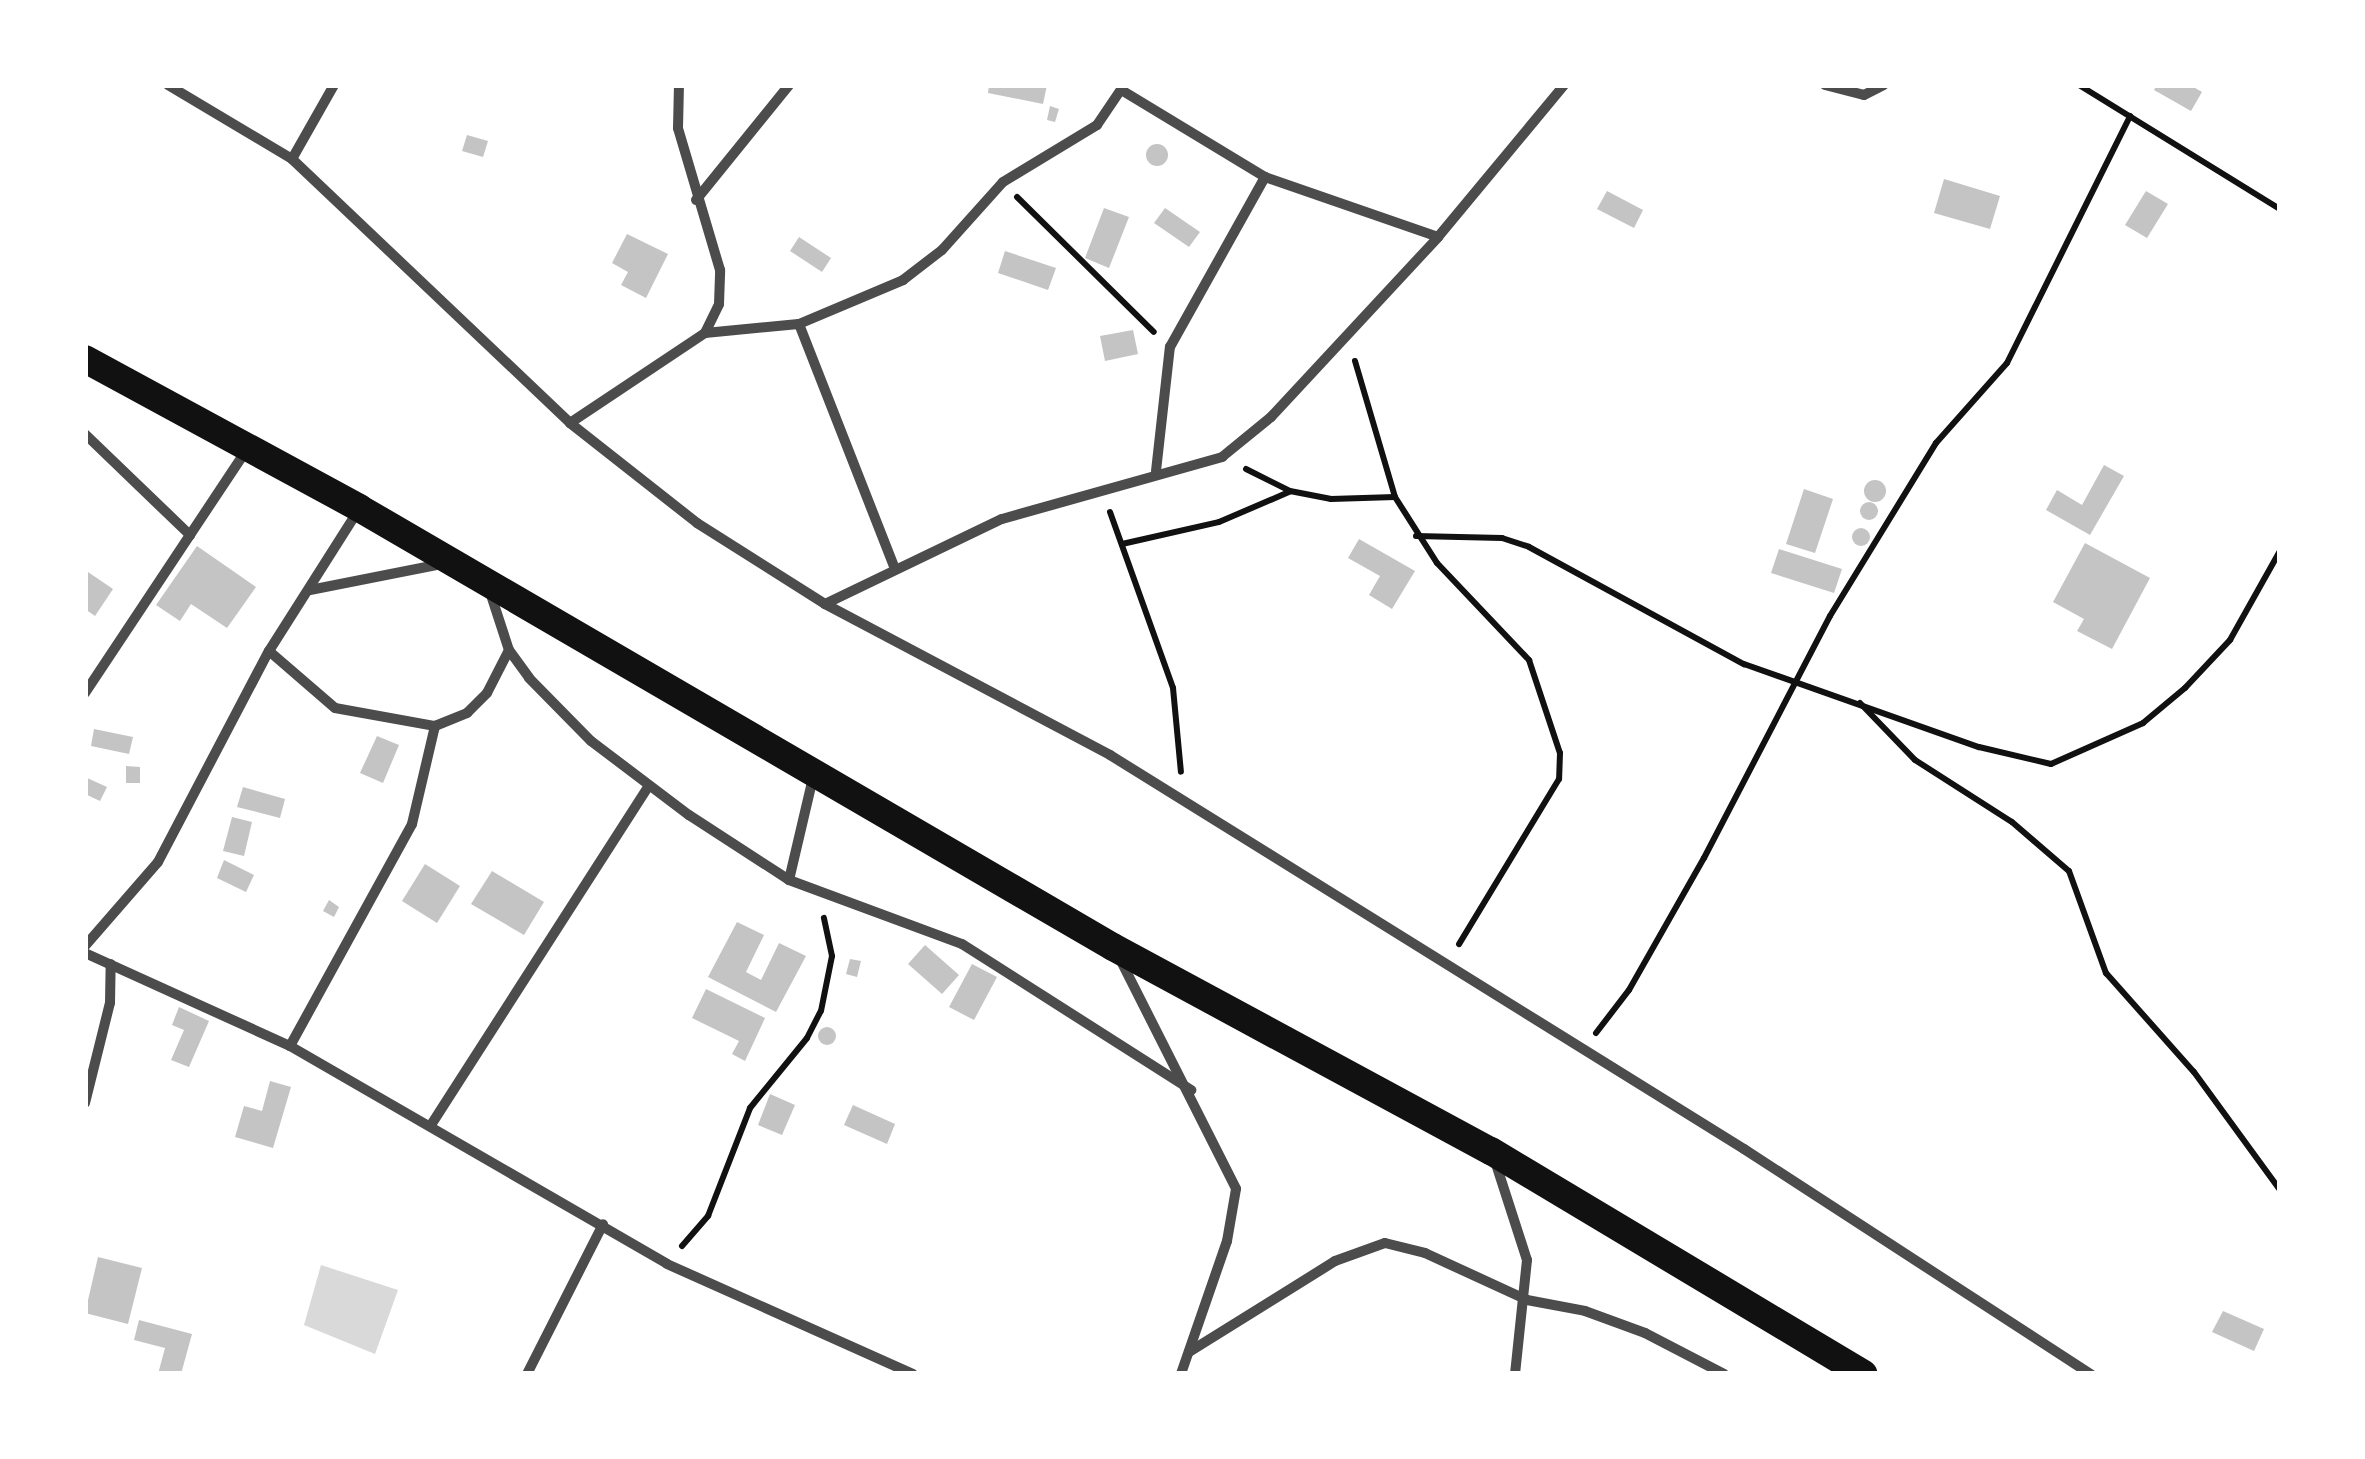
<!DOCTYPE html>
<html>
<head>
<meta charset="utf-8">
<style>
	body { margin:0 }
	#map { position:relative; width:2365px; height:1459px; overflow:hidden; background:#fff; font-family:Commissioner,sans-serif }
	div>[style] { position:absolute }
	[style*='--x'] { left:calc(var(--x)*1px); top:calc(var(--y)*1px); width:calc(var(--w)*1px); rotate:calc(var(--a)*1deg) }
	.water>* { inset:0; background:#d9d9d9 }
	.building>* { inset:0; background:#c4c4c4 }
	.round { border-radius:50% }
	.path>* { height:6px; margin:-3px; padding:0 3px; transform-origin:3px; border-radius:3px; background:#111 }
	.minor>* { height:10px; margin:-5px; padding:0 5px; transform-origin:5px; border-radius:5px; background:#4c4c4c }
	.trunk>* { height:28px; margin:-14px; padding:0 14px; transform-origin:14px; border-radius:14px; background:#111 }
	span { translate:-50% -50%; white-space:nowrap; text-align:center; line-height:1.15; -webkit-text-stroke:9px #fff; paint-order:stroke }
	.frame { position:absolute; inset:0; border:88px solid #fff; pointer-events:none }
</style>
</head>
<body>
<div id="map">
	<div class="water">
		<div style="clip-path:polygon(321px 1265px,398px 1290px,375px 1354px,304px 1325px)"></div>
	</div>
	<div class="building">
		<div style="clip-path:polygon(989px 85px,1047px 85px,1043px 104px,988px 93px)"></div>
		<div style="clip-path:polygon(2157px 85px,2190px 85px,2202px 92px,2191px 111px,2154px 90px)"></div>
		<div style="clip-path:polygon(1050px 106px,1059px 109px,1055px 122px,1047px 120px)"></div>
		<div style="clip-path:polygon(467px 135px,488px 141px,483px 157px,462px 151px)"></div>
		<div class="round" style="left:1146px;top:144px;width:22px;height:22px"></div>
		<div style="clip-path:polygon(1944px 179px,2000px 196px,1990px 229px,1934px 213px)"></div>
		<div style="clip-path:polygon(1607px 191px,1643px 210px,1634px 228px,1597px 209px)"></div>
		<div style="clip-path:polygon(2146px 191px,2168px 204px,2147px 238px,2125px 225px)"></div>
		<div style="clip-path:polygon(1104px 208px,1129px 217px,1109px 268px,1085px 258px)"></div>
		<div style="clip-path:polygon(1165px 208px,1200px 232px,1189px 247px,1154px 223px)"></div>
		<div style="clip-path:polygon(627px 234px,668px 254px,646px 298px,621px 285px,628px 272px,612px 263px)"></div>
		<div style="clip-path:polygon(799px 237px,831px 258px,822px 272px,790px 251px)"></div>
		<div style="clip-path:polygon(1005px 251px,1056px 268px,1048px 290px,998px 273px)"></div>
		<div style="clip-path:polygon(1133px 330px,1138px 354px,1105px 361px,1100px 336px)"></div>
		<div style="clip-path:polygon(2104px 465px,2124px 476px,2090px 535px,2046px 510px,2057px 490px,2082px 505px)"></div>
		<div class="round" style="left:1864px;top:480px;width:22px;height:22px"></div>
		<div style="clip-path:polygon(1804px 489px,1833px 499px,1815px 553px,1786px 544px)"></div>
		<div class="round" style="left:1860px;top:502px;width:18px;height:18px"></div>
		<div class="round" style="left:1852px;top:528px;width:18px;height:18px"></div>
		<div style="clip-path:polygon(1359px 539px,1415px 571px,1392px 609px,1369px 595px,1380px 576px,1348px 558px)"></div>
		<div style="clip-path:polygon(2085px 543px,2150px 578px,2112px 649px,2077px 631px,2084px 619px,2053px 602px)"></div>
		<div style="clip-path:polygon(197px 546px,256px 587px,227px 628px,191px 604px,180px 621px,156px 605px)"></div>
		<div style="clip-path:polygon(1779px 549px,1842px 569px,1834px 593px,1771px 573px)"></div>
		<div style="clip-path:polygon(85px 570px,113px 589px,95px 616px,85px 609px)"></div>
		<div style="clip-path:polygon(94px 729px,133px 737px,129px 754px,91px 746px)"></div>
		<div style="clip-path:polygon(377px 736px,399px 745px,383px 783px,360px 773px)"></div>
		<div style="clip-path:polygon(126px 766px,140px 767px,140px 783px,126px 783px)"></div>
		<div style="clip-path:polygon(85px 777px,107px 787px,100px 801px,85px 794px)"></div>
		<div style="clip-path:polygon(243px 787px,285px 799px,280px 818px,237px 807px)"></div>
		<div style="clip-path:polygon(232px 817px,252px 822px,244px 856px,223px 851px)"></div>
		<div style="clip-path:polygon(224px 860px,254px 875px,246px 892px,217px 878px)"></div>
		<div style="clip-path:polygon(425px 864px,460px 886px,437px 923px,402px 901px)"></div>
		<div style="clip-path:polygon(492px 871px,544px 902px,524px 935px,471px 904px)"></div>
		<div style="clip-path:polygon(329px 900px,339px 907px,334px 917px,323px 911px)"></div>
		<div style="clip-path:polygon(737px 922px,764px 935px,746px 972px,761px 980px,779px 943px,806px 956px,776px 1012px,708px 977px)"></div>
		<div style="clip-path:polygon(925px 945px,959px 975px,942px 994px,908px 964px)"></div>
		<div style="clip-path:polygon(850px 959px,861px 961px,857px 977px,846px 974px)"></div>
		<div style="clip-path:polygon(972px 964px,997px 977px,974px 1020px,949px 1007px)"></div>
		<div style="clip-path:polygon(706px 989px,765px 1018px,745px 1061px,732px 1054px,739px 1041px,692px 1018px)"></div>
		<div style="clip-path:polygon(179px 1007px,209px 1021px,189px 1067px,171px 1060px,184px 1030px,172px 1025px)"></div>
		<div class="round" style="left:818px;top:1027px;width:18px;height:18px"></div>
		<div style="clip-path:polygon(270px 1081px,291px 1087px,273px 1148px,235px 1137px,244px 1106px,262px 1111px)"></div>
		<div style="clip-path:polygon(770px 1094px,795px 1105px,782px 1135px,758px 1125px)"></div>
		<div style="clip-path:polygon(853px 1105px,895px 1124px,887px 1144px,844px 1125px)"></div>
		<div style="clip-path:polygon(98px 1257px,142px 1268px,128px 1324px,85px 1313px)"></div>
		<div style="clip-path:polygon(2223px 1311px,2264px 1329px,2254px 1351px,2212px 1332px)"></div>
		<div style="clip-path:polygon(139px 1320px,192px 1334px,181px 1374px,158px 1374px,165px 1348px,134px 1340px)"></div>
	</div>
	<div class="path">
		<div style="--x:2079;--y:85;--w:236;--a:31.7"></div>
		<div style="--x:1017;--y:197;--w:192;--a:44.6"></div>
		<div style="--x:1355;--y:361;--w:142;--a:73.6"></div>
		<div style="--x:1395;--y:497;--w:78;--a:57.5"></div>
		<div style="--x:1437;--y:563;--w:134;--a:46.5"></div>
		<div style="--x:1529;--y:660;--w:98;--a:71.6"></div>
		<div style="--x:1560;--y:753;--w:26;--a:92"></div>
		<div style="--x:1559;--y:779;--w:193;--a:121.2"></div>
		<div style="--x:1246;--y:469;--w:49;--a:26.6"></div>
		<div style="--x:1290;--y:491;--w:42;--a:11"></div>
		<div style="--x:1331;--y:499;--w:64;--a:-1.8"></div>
		<div style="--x:1110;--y:512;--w:187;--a:70.3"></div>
		<div style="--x:1173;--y:688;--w:84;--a:84.6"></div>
		<div style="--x:1416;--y:536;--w:86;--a:1.3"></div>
		<div style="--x:1502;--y:538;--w:28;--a:18"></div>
		<div style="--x:1529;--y:547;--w:245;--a:28.6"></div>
		<div style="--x:1744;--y:664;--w:249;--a:19.5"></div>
		<div style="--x:1979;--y:747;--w:74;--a:13.3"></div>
		<div style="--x:2051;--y:764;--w:101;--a:-24"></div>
		<div style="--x:2143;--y:723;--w:55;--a:-39.8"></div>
		<div style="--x:2185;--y:688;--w:66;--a:-46.8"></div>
		<div style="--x:2230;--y:640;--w:102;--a:-60.7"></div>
		<div style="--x:1122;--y:544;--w:99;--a:-12.8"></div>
		<div style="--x:1219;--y:522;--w:76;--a:-23.2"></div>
		<div style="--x:1860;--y:703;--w:79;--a:46"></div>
		<div style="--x:1915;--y:760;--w:115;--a:32.6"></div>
		<div style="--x:2012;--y:822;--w:75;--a:40.7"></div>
		<div style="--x:2069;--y:871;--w:109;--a:70.1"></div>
		<div style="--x:2106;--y:973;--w:132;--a:48.4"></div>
		<div style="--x:2194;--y:1072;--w:146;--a:53.9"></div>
		<div style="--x:1596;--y:1033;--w:54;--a:-52.5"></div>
		<div style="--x:1629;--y:990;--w:152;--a:-60.4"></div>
		<div style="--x:1704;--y:858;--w:273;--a:-62.5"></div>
		<div style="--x:1830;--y:616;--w:203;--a:-58.5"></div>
		<div style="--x:1936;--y:443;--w:107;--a:-48.4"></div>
		<div style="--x:2007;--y:363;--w:276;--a:-63.5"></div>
		<div style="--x:682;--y:1246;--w:40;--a:-49"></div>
		<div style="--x:708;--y:1216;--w:116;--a:-68.7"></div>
		<div style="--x:750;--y:1108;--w:90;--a:-50.8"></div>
		<div style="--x:807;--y:1038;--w:30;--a:-63"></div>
		<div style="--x:821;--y:1011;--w:56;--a:-78.7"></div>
		<div style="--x:832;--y:956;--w:39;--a:-102"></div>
	</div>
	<div class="minor">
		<div style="--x:168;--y:85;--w:144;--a:30.8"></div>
		<div style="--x:292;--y:159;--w:383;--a:43.5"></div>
		<div style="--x:570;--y:423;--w:162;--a:38.2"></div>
		<div style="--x:697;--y:523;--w:151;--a:32.3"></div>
		<div style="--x:825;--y:604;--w:323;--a:27.9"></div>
		<div style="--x:1110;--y:755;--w:746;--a:31.86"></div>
		<div style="--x:1744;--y:1149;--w:414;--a:33"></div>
		<div style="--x:1825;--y:85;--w:40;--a:14.4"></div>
		<div style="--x:1864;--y:95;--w:22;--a:-27"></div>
		<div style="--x:1123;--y:91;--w:166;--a:31.2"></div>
		<div style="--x:1265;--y:177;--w:183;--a:19.1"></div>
		<div style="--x:292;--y:159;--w:85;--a:-60.4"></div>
		<div style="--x:696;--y:200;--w:148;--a:-51"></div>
		<div style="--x:799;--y:324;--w:263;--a:68.6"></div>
		<div style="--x:705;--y:333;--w:94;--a:-5.5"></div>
		<div style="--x:799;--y:324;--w:113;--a:-22.9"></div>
		<div style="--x:903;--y:280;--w:49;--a:-37.6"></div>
		<div style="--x:942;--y:250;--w:91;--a:-48.1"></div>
		<div style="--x:1003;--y:182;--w:110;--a:-31.2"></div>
		<div style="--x:1097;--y:125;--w:48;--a:-56"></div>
		<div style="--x:570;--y:423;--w:162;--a:-33.7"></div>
		<div style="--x:705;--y:333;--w:32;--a:-64"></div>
		<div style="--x:719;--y:304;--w:34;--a:-88"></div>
		<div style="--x:720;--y:270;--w:148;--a:-106.5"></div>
		<div style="--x:678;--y:128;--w:43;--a:-88.7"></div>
		<div style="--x:85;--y:434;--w:146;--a:43.9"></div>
		<div style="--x:1156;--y:471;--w:125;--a:-83.6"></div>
		<div style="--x:1170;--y:347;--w:195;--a:-60.8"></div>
		<div style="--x:310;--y:590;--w:134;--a:-11.2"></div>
		<div style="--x:490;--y:592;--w:61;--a:71.9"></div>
		<div style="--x:509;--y:650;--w:34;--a:54"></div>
		<div style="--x:529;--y:678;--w:88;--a:45.5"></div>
		<div style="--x:591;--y:741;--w:123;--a:37.1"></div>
		<div style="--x:689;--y:815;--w:119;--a:33"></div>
		<div style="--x:789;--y:880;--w:184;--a:20.3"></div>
		<div style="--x:962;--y:944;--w:272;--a:32.5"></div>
		<div style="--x:825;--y:604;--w:196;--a:-25.7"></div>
		<div style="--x:1002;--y:519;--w:229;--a:-15.7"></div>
		<div style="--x:1222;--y:457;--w:63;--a:-39.2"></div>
		<div style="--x:1271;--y:417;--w:246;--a:-47.1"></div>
		<div style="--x:1438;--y:237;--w:197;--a:-50.3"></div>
		<div style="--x:269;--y:651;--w:87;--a:40.8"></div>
		<div style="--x:335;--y:708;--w:102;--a:10.2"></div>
		<div style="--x:435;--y:726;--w:35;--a:-22"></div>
		<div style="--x:467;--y:713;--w:28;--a:-45"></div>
		<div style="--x:487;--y:693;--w:48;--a:-62.9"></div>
		<div style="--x:85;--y:693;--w:291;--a:-56.4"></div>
		<div style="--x:789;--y:880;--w:105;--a:-76.8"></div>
		<div style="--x:85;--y:946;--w:111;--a:-49"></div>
		<div style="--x:158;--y:862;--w:238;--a:-62.3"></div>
		<div style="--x:269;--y:651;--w:168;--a:-57.6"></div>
		<div style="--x:85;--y:953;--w:225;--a:24.4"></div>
		<div style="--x:290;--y:1046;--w:435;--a:30"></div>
		<div style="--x:667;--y:1264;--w:269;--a:24.1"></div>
		<div style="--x:1121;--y:961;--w:255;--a:63.2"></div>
		<div style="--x:1236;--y:1189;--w:53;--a:99.8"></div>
		<div style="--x:1227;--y:1241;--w:141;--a:109.1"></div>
		<div style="--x:290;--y:1046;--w:253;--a:-61.2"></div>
		<div style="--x:412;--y:824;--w:101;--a:-76.8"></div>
		<div style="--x:85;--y:1103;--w:103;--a:-76"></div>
		<div style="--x:110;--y:1003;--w:39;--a:-89"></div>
		<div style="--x:431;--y:1125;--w:403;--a:-57.3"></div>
		<div style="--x:1495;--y:1161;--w:104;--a:72.1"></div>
		<div style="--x:1527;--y:1260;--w:115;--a:96"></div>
		<div style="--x:1189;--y:1352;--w:172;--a:-31.9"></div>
		<div style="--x:1335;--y:1261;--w:53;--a:-19.8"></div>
		<div style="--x:1385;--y:1243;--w:41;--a:14"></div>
		<div style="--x:1425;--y:1253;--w:112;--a:24.7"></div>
		<div style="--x:1527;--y:1300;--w:59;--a:10.7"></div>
		<div style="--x:1585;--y:1311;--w:64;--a:20.1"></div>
		<div style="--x:1645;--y:1333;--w:89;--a:27.4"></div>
		<div style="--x:527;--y:1374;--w:168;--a:-63.1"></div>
	</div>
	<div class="trunk">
		<div style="--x:85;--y:359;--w:312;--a:28.5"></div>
		<div style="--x:359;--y:508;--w:872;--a:30.21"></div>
		<div style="--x:1113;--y:947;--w:430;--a:28.4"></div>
		<div style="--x:1491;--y:1151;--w:434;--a:30.9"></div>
	</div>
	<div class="frame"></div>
</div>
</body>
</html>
